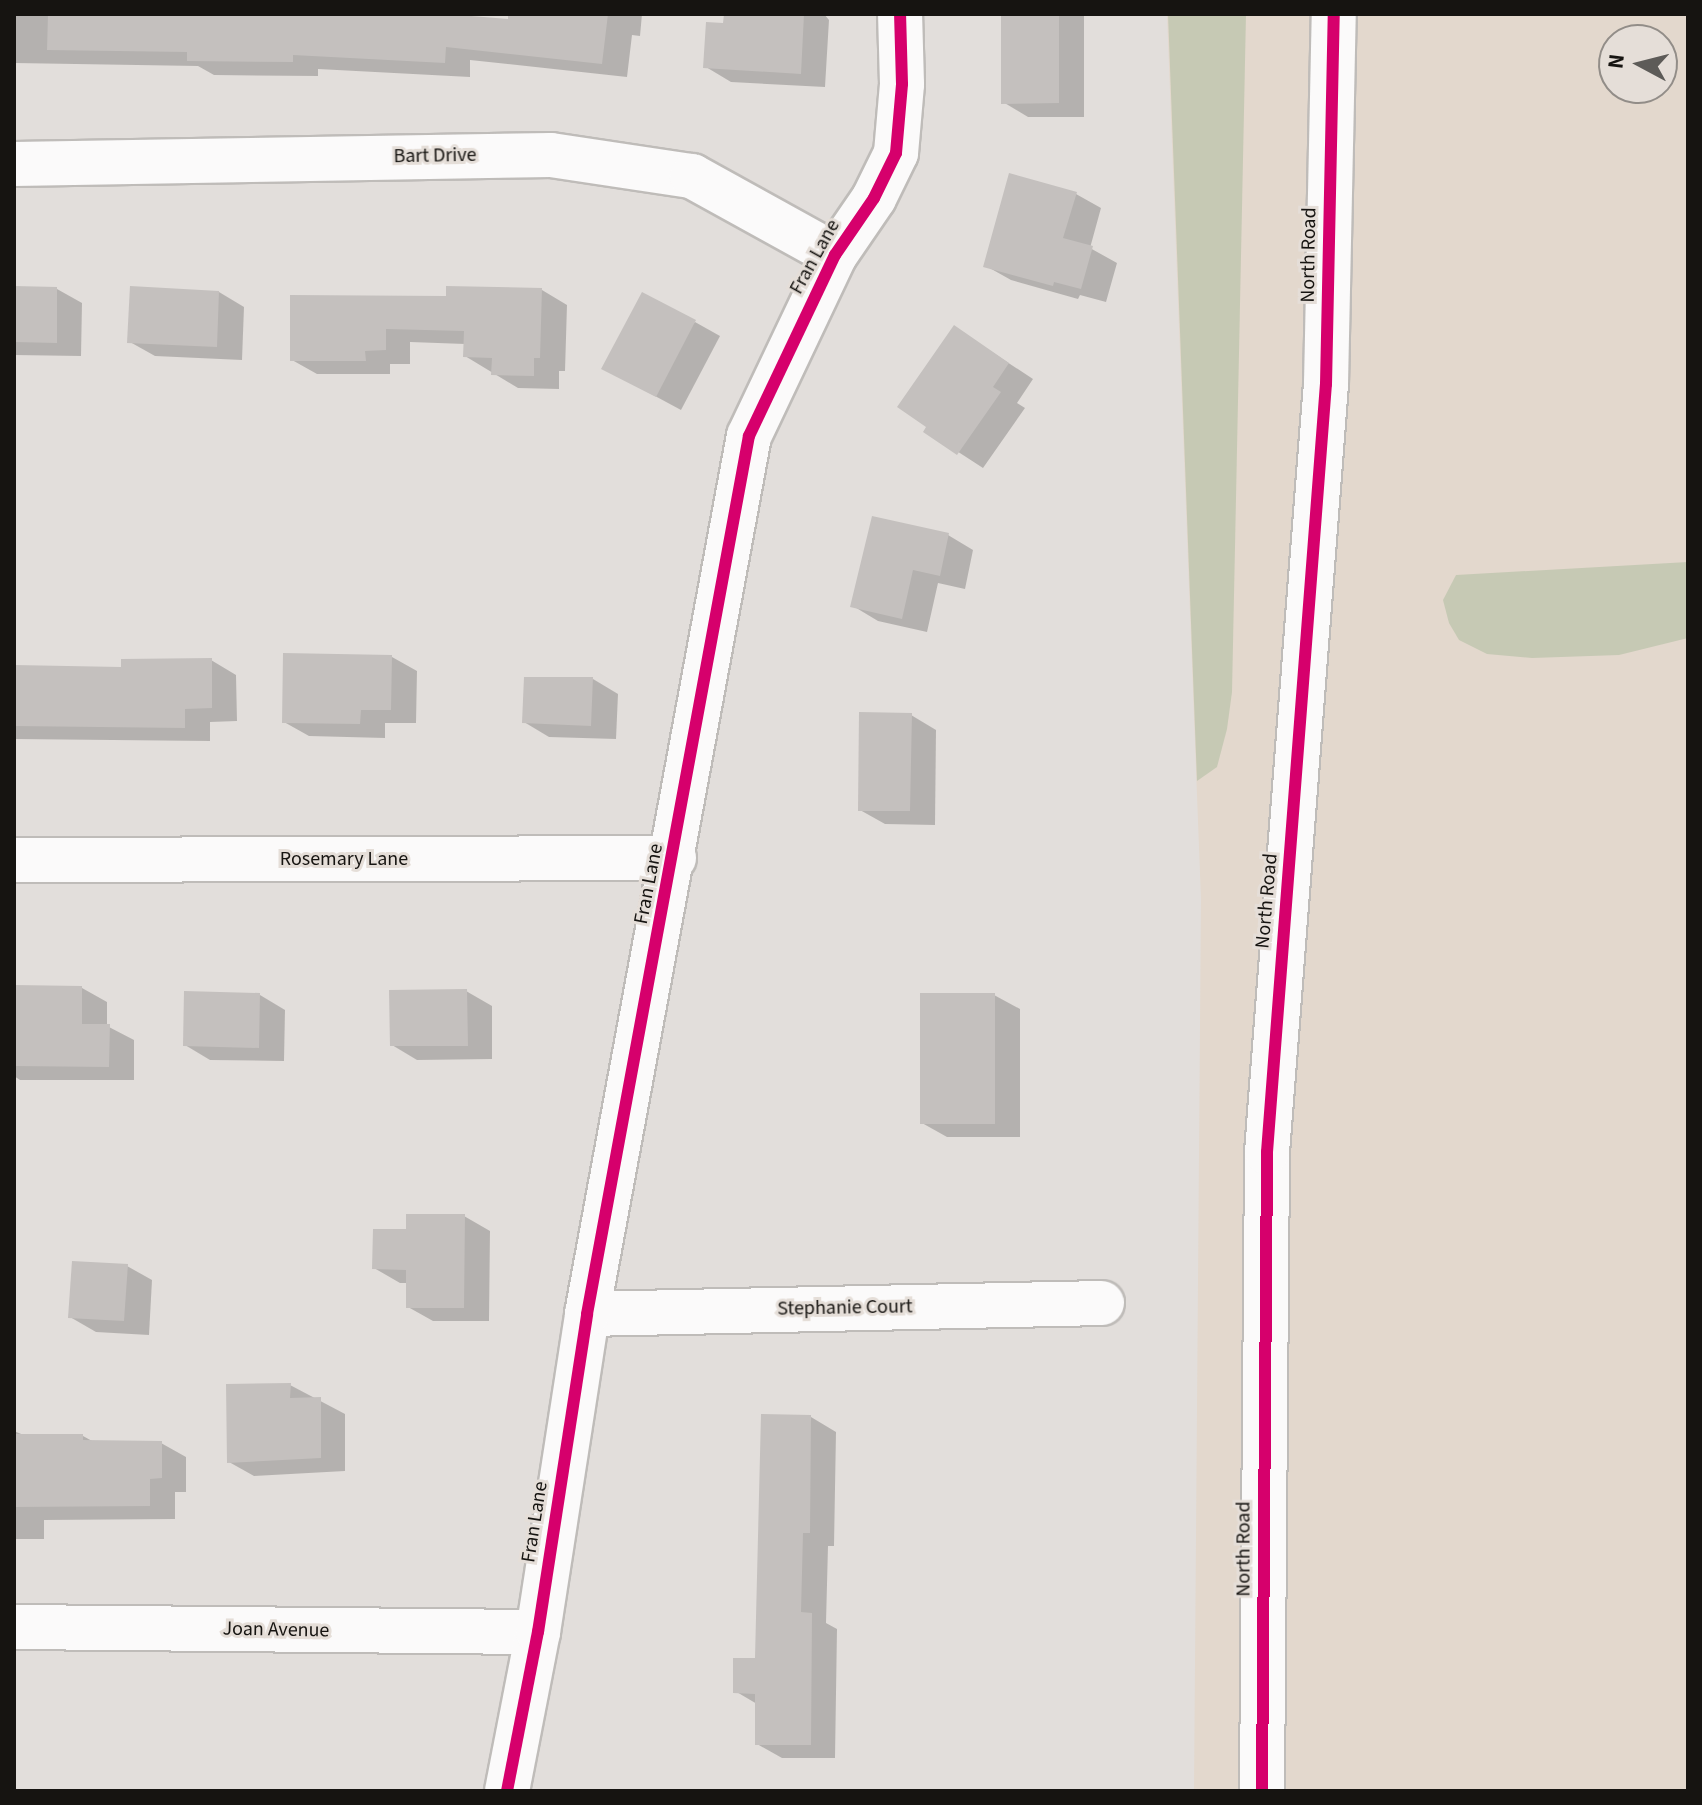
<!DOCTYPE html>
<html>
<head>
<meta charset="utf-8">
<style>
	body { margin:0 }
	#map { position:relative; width:1702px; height:1805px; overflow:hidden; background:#e2dedb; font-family:"Source Sans 3",sans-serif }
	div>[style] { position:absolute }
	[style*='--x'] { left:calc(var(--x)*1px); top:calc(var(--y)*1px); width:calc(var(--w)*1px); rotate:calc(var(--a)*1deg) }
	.education>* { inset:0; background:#e3d8cd }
	.green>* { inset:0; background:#c6c9b4 }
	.shadow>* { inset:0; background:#0003 }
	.building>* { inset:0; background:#c4c0be }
	.roads { filter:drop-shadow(2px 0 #bfbcb9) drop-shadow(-2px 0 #bfbcb9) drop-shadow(0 2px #bfbcb9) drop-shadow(0 -2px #bfbcb9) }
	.minor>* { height:44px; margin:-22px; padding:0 22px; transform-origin:22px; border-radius:22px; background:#fbfafa }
	.cycleway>* { height:12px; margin:-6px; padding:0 6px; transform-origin:6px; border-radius:6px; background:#d6006c }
	span { translate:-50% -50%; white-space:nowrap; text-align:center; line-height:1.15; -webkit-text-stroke:6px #e5ded8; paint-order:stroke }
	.street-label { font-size:20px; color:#161411 }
	.frame { position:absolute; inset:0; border:16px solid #161411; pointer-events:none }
	.north { position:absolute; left:1598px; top:24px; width:80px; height:80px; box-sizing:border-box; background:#e5ded8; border:2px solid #928d88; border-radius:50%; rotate:277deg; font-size:22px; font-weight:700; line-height:32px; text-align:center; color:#161411 }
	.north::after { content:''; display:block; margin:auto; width:28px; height:36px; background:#5d5b58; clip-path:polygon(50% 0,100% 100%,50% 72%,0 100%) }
</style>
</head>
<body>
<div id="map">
	<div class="education">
		<div style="clip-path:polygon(evenodd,1167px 14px,1688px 14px,1688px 1791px,1194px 1791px,1201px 899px,1167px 14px,1614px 40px,1662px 40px,1662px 88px,1614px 88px,1614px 40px)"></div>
	</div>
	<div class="green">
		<div style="clip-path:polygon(1168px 14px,1246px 14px,1232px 692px,1227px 729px,1217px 767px,1197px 781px)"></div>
		<div style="clip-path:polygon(1688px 562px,1688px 638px,1619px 655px,1532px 658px,1487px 654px,1459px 640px,1449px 623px,1443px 600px,1456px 575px)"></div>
	</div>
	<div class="shadow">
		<div style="clip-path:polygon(14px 14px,452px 14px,452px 17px,510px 21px,510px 14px,642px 14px,640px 36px,632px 35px,627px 77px,470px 60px,470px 77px,318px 69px,318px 76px,214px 75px,198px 66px,14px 63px)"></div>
		<div style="clip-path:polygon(726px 14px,824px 14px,829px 20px,825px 87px,731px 82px,706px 67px,725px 25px)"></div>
		<div style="clip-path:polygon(1011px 14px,1084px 14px,1084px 117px,1028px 117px,1003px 102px)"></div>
		<div style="clip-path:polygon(1076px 194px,1101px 208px,1090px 248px,1117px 263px,1106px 302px,1080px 295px,1078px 299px,1011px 280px,986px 266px)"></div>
		<div style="clip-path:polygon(14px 288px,57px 289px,82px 303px,81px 356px,14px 355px)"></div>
		<div style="clip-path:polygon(542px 290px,567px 305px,565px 371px,559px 371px,559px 389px,518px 388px,465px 356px,465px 344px,410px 342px,410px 364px,390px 364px,390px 374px,317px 374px,292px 360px,448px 298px)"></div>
		<div style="clip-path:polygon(219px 292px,244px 307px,242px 360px,155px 356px,130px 342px)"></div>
		<div style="clip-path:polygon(695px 322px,720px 336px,681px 410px,629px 382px)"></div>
		<div style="clip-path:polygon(954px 327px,1033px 379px,1017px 403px,1025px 408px,983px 468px,926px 431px)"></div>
		<div style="clip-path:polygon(948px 535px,973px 550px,965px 589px,938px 583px,927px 632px,878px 621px,853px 606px)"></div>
		<div style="clip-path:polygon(392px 657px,417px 671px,416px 723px,385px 723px,385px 738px,309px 736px,284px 722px)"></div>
		<div style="clip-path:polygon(211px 660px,236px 675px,237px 721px,210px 722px,210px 741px,14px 739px,14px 669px,123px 669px)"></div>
		<div style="clip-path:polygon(593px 679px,618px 694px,616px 739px,549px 737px,524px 722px)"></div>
		<div style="clip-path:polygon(911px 715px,936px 730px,935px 825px,885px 824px,860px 810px)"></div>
		<div style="clip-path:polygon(14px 987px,82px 988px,107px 1002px,107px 1026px,134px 1040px,134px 1080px,20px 1080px,14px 1076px)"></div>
		<div style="clip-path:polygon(466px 991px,492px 1006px,492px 1059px,417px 1060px,392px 1045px)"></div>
		<div style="clip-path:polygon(260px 995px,285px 1010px,284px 1061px,210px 1060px,185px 1045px)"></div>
		<div style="clip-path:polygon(994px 995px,1020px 1009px,1020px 1137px,947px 1137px,922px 1123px)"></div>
		<div style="clip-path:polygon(464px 1216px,490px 1231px,489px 1321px,433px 1321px,408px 1307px,408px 1283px,400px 1283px,374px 1268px,408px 1231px)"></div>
		<div style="clip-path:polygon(127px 1266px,152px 1280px,149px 1335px,96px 1332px,70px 1317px)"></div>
		<div style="clip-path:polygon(290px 1385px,345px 1414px,345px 1471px,254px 1476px,229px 1462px)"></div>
		<div style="clip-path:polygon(811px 1417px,836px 1432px,834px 1546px,828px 1546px,826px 1623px,837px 1629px,835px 1758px,782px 1758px,757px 1744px,757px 1704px,735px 1691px,757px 1660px)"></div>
		<div style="clip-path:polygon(14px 1431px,26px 1436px,83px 1436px,94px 1442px,161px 1443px,186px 1457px,186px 1492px,175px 1492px,175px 1519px,44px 1520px,44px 1539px,14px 1539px)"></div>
	</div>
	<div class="building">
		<div style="clip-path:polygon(48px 14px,447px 14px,508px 19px,508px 14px,608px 14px,602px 64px,446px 47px,445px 63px,293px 55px,293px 62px,187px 61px,187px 52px,47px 50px)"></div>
		<div style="clip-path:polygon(724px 14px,804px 14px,801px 74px,703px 68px,706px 22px,723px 23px)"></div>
		<div style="clip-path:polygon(1001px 14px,1059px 15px,1059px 103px,1001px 104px)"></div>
		<div style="clip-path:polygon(1009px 173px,1077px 192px,1063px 238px,1093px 246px,1081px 289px,1054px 282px,1053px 286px,983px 267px)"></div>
		<div style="clip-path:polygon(14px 286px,57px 287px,57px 343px,14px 342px)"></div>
		<div style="clip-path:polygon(130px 286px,219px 291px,217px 347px,127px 343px)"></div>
		<div style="clip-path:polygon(446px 286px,542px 288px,540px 358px,534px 358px,534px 376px,491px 375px,492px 358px,463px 357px,464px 331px,386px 329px,386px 350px,365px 351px,366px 361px,290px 361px,290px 295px,446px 296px)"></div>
		<div style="clip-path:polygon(642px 292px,696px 320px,656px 397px,601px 369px)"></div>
		<div style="clip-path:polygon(954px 325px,1009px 363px,993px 387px,1001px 392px,957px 455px,923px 432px,926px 427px,897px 407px)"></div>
		<div style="clip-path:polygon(872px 516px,949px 533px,940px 576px,913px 570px,902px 619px,850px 607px)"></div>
		<div style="clip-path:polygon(283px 653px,392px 655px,391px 710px,361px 710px,360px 724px,282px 723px)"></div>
		<div style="clip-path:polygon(212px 658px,212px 708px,185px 709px,185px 728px,14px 726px,14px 665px,121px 667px,121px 659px)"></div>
		<div style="clip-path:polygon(524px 677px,593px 677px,591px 726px,522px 723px)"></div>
		<div style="clip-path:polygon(859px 712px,912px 713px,910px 811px,858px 811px)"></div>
		<div style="clip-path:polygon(14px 985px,82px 986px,82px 1024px,110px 1024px,109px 1067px,14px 1066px)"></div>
		<div style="clip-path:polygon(467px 989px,468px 1046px,390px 1046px,389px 990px)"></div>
		<div style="clip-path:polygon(184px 991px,260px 993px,259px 1048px,183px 1046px)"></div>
		<div style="clip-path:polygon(920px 993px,995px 993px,995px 1124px,920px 1124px)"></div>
		<div style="clip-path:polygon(406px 1214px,465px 1214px,464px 1308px,406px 1308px,406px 1270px,372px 1269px,373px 1229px,406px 1229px)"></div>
		<div style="clip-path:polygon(72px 1261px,128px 1264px,124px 1321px,68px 1318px)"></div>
		<div style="clip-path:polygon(291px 1383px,290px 1398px,321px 1397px,321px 1458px,227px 1463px,226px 1384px)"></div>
		<div style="clip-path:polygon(761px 1414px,811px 1415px,810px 1533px,803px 1533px,801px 1612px,812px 1613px,811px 1745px,755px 1745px,755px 1694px,733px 1693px,733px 1658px,755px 1658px)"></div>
		<div style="clip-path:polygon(14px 1434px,83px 1434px,83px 1440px,162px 1441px,162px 1478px,150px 1479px,150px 1506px,14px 1507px)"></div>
	</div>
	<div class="roads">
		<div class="minor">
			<div style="--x:14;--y:164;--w:537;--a:-0.96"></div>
			<div style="--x:551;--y:155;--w:143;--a:8.5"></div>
			<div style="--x:692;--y:176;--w:163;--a:28.9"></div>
			<div style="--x:14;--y:860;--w:660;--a:-0.17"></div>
			<div style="--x:587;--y:1314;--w:515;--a:-1.22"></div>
			<div style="--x:14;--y:1627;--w:524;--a:0.55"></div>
			<div style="--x:507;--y:1791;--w:162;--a:-79"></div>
			<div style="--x:538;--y:1632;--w:322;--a:-81.2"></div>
			<div style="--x:587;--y:1314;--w:893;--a:-79.55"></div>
			<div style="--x:749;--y:436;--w:200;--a:-64.6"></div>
			<div style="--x:835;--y:255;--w:69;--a:-55.6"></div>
			<div style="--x:874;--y:198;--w:50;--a:-63.9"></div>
			<div style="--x:896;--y:153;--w:69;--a:-85"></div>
			<div style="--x:902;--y:84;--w:70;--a:-91.6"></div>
			<div style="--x:1262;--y:1791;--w:639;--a:-89.55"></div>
			<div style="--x:1267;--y:1152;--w:770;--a:-85.61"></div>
			<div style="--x:1326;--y:384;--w:370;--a:-88.8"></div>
		</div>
	</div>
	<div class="cycleway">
		<div style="--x:507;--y:1791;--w:162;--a:-79"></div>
		<div style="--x:538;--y:1632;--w:322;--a:-81.2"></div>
		<div style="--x:587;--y:1314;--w:893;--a:-79.55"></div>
		<div style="--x:749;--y:436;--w:200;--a:-64.6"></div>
		<div style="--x:835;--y:255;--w:69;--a:-55.6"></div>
		<div style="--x:874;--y:198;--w:50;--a:-63.9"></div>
		<div style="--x:896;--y:153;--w:69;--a:-85"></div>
		<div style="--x:902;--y:84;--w:70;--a:-91.6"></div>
		<div style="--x:1262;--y:1791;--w:639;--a:-89.55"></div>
		<div style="--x:1267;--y:1152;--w:770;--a:-85.61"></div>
		<div style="--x:1326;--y:384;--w:370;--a:-88.8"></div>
	</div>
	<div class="street-label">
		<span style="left:435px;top:156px;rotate:-1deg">Bart Drive</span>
		<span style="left:1309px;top:255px;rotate:-89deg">North Road</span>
		<span style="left:815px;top:257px;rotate:-61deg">Fran Lane</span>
		<span style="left:344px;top:859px">Rosemary Lane</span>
		<span style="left:649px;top:884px;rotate:-79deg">Fran Lane</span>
		<span style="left:1267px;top:901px;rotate:-85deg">North Road</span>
		<span style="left:845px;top:1308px;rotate:-1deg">Stephanie Court</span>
		<span style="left:535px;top:1522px;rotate:-81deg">Fran Lane</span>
		<span style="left:1244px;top:1549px;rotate:-90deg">North Road</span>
		<span style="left:276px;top:1630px;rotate:1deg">Joan Avenue</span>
	</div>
	<div class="frame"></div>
	<div class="north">N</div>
</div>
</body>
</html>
